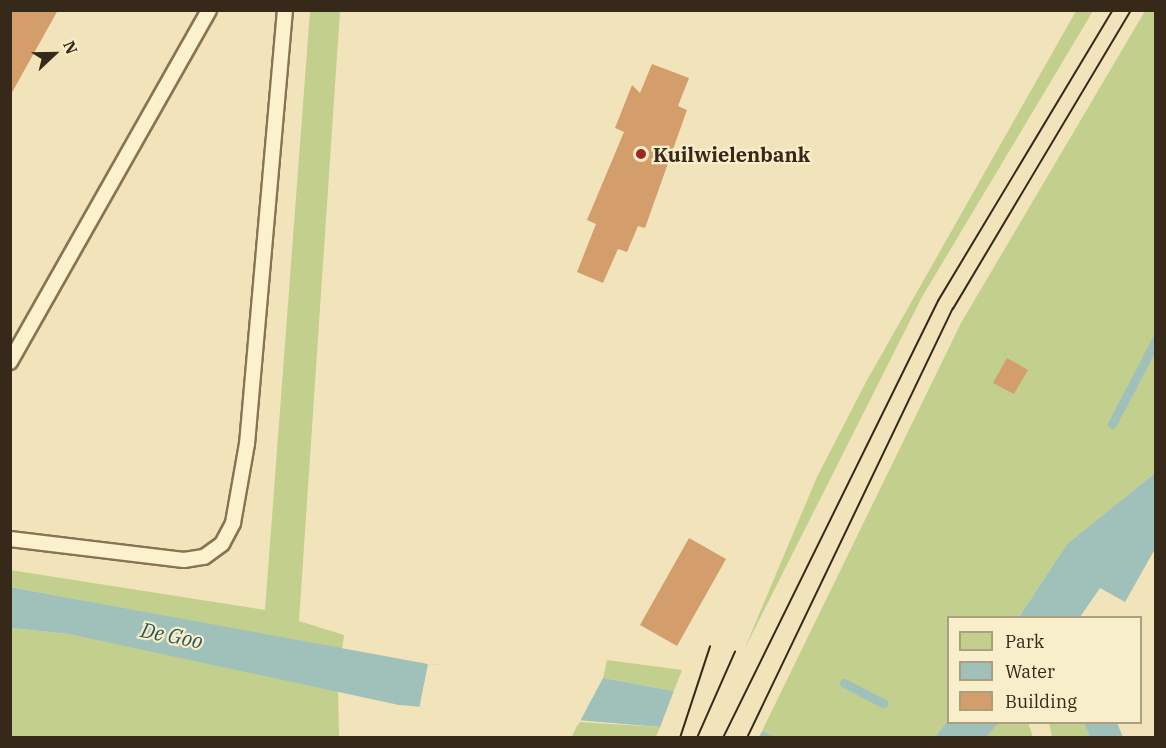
<!DOCTYPE html>
<html>
<head>
<meta charset="utf-8">
<style>
	body { margin:0 }
	#map { position:relative; width:1166px; height:748px; overflow:hidden; background:#f1e4ba; font-family:"IBM Plex Serif",serif }
	div>[style] { position:absolute }
	[style*='--x'] { left:calc(var(--x)*1px); top:calc(var(--y)*1px); width:calc(var(--w)*1px); rotate:calc(var(--a)*1deg) }
	.green>* { inset:0; background:#c3cf8d }
	.water>* { inset:0; background:#9fc1b9 }
	.pier>* { inset:0; background:#f1e4ba }
	.stream>* { height:9px; margin:-4.5px; padding:0 4.5px; transform-origin:4.5px; border-radius:4.5px; background:#9fc1b9 }
	.building>* { inset:0; background:#d39e6c }
	.roads { filter:drop-shadow(2px 0 #897353) drop-shadow(-2px 0 #897353) drop-shadow(0 2px #897353) drop-shadow(0 -2px #897353) }
	.service>* { height:14px; margin:-7px; padding:0 7px; transform-origin:7px; border-radius:7px; background:#fcf1cd }
	.tram>* { height:1.5px; margin:-0.75px; padding:0 0.75px; transform-origin:0.75px; border-radius:0.75px; background:#362919 }
	.dots>* { width:16px; height:16px; translate:-50% -50%; box-sizing:border-box; border:3px solid #f8eeca; border-radius:50% }
	span { translate:-50% -50%; white-space:nowrap; text-align:center; line-height:1.15; -webkit-text-stroke:4.5px #f8eeca; paint-order:stroke }
	.poi-label { font-size:20px; color:#362919; font-weight:700 }
	.left { translate:0 -50%; text-align:left }
	.water-label { font-size:21px; color:#275757; font-style:italic }
	.frame { position:absolute; inset:0; border:12px solid #362919; pointer-events:none }
	.legend { position:absolute; left:947px; top:616px; width:195px; height:108px; box-sizing:border-box; background:#f8eeca; border:2px solid #aa9f83; margin:0; padding:8px 10px; list-style:none; font-size:18px; color:#362919 }
	.legend li { display:flex; align-items:center; gap:12px; height:30px }
	.legend b { width:30px; border:2px solid #aa9f83 }
	.north { position:absolute; left:24px; top:24px; width:60px; height:60px; -webkit-text-stroke:4px #f8eeca; paint-order:stroke; rotate:68deg; font-size:16px; font-weight:700; line-height:24px; text-align:center; color:#362919 }
	.north::after { content:''; display:block; margin:auto; width:21px; height:27px; background:#362919; clip-path:polygon(50% 0,100% 100%,50% 72%,0 100%) }
</style>
</head>
<body>
<div id="map">
	<div class="green">
		<div style="clip-path:polygon(310px 11px,340px 11px,299px 621px,344px 635px,342px 649px,11px 587px,10px 570px,265px 610px)"></div>
		<div style="clip-path:polygon(1076px 11px,1093px 11px,922px 297px,744px 650px,817px 477px,866px 382px)"></div>
		<div style="clip-path:polygon(1145px 11px,1155px 11px,1155px 473px,1067px 544px,1019px 617px,948px 618px,948px 720px,935px 737px,775px 738px,762px 731px,961px 323px)"></div>
		<div style="clip-path:polygon(10px 628px,69px 634px,338px 688px,339px 737px,11px 737px)"></div>
		<div style="clip-path:polygon(607px 660px,682px 670px,674px 691px,603px 678px)"></div>
		<div style="clip-path:polygon(579px 722px,660px 727px,656px 737px,571px 738px)"></div>
		<div style="clip-path:polygon(998px 722px,1028px 723px,1033px 737px,987px 737px)"></div>
		<div style="clip-path:polygon(1049px 723px,1084px 723px,1090px 737px,1052px 737px)"></div>
	</div>
	<div class="water">
		<div style="clip-path:polygon(1155px 473px,1155px 549px,1125px 602px,1100px 588px,1080px 617px,1019px 617px,1067px 544px)"></div>
		<div style="clip-path:polygon(10px 587px,428px 664px,603px 678px,674px 691px,775px 737px,690px 737px,660px 727px,399px 705px,69px 634px,11px 628px)"></div>
		<div style="clip-path:polygon(948px 720px,948px 722px,998px 723px,987px 737px,935px 737px)"></div>
		<div style="clip-path:polygon(1084px 723px,1117px 723px,1123px 737px,1090px 737px)"></div>
	</div>
	<div class="pier">
		<div style="clip-path:polygon(428px 664px,585px 674px,603px 678px,578px 725px,419px 709px)"></div>
		<div style="clip-path:polygon(675px 688px,763px 729px,759px 737px,681px 738px,659px 730px)"></div>
	</div>
	<div class="stream">
		<div style="--x:1112;--y:424;--w:95;--a:-62.4"></div>
		<div style="--x:844;--y:683;--w:44;--a:27.1"></div>
	</div>
	<div class="building">
		<div style="clip-path:polygon(10px 10px,58px 10px,10px 96px)"></div>
		<div style="clip-path:polygon(652px 64px,689px 78px,678px 106px,687px 110px,645px 228px,638px 226px,627px 252px,618px 249px,603px 283px,577px 272px,596px 224px,587px 220px,624px 132px,615px 128px,632px 85px,640px 93px)"></div>
		<div style="clip-path:polygon(1007px 358px,1028px 370px,1014px 394px,993px 383px)"></div>
		<div style="clip-path:polygon(689px 538px,726px 559px,677px 646px,640px 625px)"></div>
	</div>
	<div class="roads">
		<div class="service">
			<div style="--x:10;--y:362;--w:404;--a:-60.5"></div>
			<div style="--x:10;--y:539;--w:175;--a:6.9"></div>
			<div style="--x:184;--y:560;--w:20;--a:-9"></div>
			<div style="--x:204;--y:557;--w:22;--a:-36"></div>
			<div style="--x:222;--y:544;--w:24;--a:-62"></div>
			<div style="--x:233;--y:523;--w:80;--a:-80"></div>
			<div style="--x:247;--y:444;--w:436;--a:-85"></div>
		</div>
	</div>
	<div class="tram">
		<div style="--x:680;--y:738;--w:96;--a:-71.8"></div>
		<div style="--x:697;--y:738;--w:94;--a:-66.2"></div>
		<div style="--x:723;--y:738;--w:487;--a:-63.8"></div>
		<div style="--x:938;--y:301;--w:340;--a:-59"></div>
		<div style="--x:747;--y:738;--w:476;--a:-64.4"></div>
		<div style="--x:953;--y:309;--w:348;--a:-59.2"></div>
	</div>
	<div class="dots">
		<div style="left:641px;top:154px;background:#9c271e"></div>
	</div>
	<div class="poi-label">
		<span class="left" style="left:653px;top:154px">Kuilwielenbank</span>
	</div>
	<div class="water-label">
		<span style="left:172px;top:635px;rotate:11deg">De Goo</span>
	</div>
	<div class="frame"></div>
	<ul class="legend">
	<li><b style="height:16px;background:#c3cf8d"></b>Park</li>
	<li><b style="height:16px;background:#9fc1b9"></b>Water</li>
	<li><b style="height:16px;background:#d39e6c"></b>Building</li>
	</ul>
	<div class="north">N</div>
</div>
</body>
</html>
